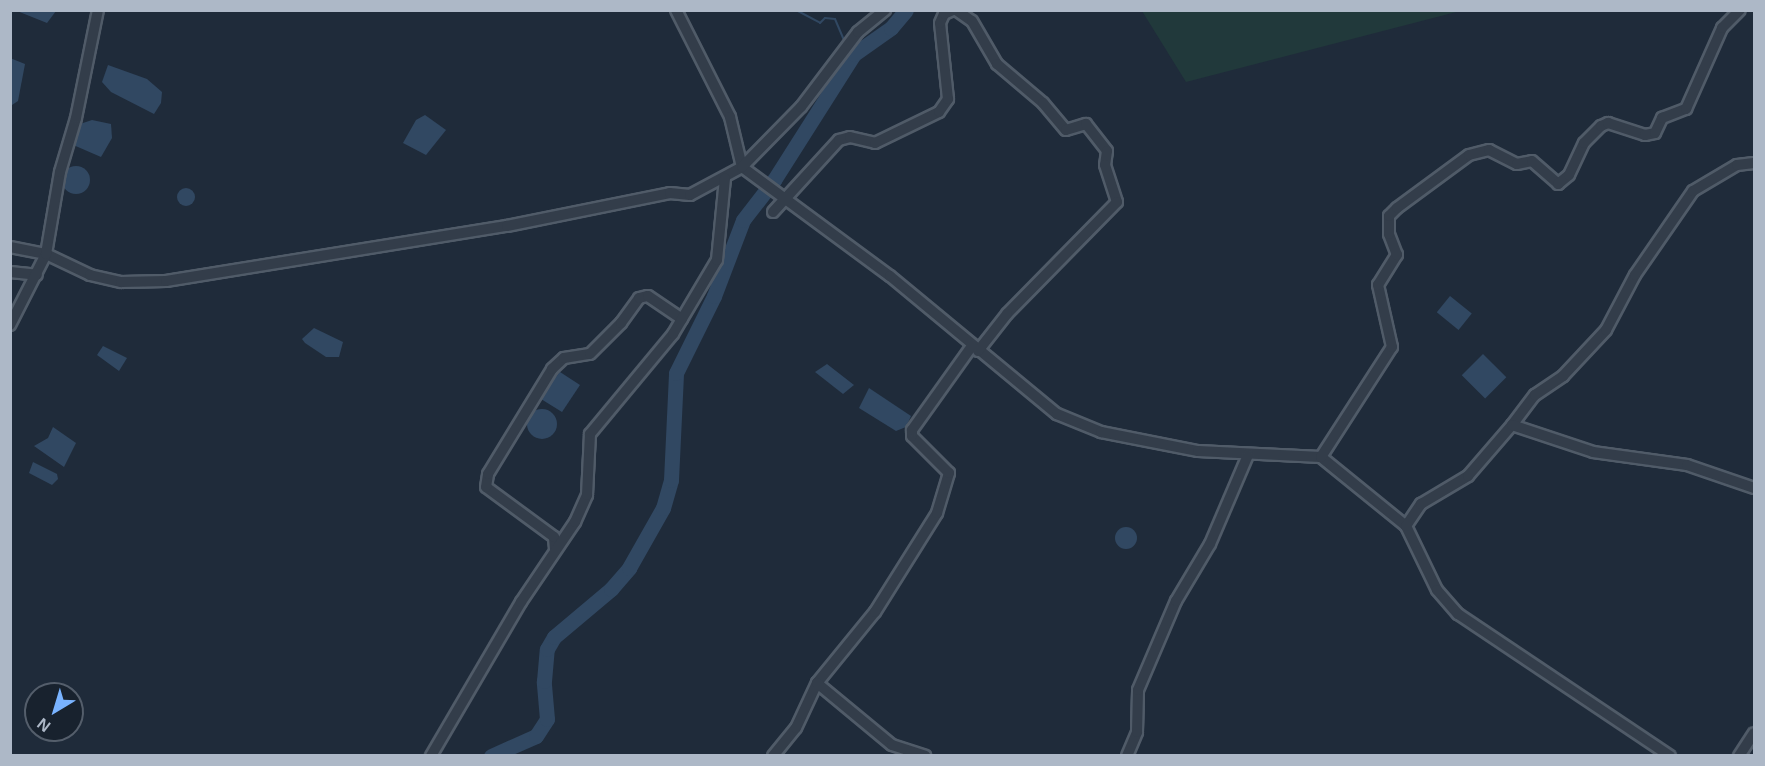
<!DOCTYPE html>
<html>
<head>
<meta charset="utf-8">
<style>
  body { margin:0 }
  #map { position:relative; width:1765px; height:766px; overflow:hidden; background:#1f2b3a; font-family:Helvetica,sans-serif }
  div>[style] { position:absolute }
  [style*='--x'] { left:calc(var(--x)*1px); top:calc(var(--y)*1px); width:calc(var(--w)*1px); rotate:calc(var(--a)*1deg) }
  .green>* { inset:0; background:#21393b }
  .water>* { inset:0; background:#314862; transform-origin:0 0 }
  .round { border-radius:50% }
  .stream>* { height:2px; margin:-1px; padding:0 1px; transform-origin:1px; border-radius:1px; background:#314862 }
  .river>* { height:15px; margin:-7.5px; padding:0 7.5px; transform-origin:7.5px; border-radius:7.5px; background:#314862 }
  .roads { filter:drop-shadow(2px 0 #505b68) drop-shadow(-2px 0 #505b68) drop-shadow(0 2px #505b68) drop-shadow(0 -2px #505b68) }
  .minor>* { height:10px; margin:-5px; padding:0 5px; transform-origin:5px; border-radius:5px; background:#333d4a }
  span { translate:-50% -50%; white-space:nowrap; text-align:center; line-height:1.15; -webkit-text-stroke:4.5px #18222e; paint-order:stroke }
  .frame { position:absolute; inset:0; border:12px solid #adb8c7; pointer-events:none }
  .north { position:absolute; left:24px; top:682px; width:60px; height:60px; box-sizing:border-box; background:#18222e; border:2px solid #545e6b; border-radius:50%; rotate:218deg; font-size:16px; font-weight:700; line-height:24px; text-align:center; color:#adb8c7 }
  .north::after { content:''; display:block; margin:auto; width:21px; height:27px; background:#79b3ff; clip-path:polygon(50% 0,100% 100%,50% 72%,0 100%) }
</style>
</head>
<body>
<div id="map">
  <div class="green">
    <i style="clip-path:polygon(1142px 11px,1460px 11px,1186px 82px)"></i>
  </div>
  <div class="water">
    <i style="clip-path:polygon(17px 11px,55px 10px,56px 11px,47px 23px)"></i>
    <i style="clip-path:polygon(10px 58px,25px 64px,18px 101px,12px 105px)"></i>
    <i style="clip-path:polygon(108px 65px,147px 79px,162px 92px,161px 103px,154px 114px,111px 92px,102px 82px)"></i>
    <i style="clip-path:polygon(425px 115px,446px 130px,426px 155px,403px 143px,416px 120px)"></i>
    <i style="clip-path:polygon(92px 120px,111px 124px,112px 138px,101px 157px,71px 144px,77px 125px)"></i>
    <i class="round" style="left:62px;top:166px;width:28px;height:28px"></i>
    <i class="round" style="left:177px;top:188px;width:18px;height:18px"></i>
    <i style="left:1450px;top:296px;width:28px;height:21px;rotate:39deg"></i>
    <i style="clip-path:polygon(314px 328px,343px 342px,339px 357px,326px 357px,305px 343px,302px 339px)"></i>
    <i style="clip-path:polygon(103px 346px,127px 358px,119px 371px,97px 355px)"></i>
    <i style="left:1483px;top:354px;width:33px;height:30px;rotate:45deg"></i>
    <i style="clip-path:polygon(827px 364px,854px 385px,843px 394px,815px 372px)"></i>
    <i style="clip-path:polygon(560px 372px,580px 385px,562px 412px,541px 399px,543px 391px)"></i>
    <i style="clip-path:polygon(869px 388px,911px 416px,906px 427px,896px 431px,859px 408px)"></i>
    <i class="round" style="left:527px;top:409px;width:30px;height:30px"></i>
    <i style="clip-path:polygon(53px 427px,76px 443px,64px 467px,34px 446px,48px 438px)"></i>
    <i style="clip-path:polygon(33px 462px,57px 474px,58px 479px,52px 485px,29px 473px)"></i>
    <i class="round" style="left:1115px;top:527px;width:22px;height:22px"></i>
  </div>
  <div class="stream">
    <i style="--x:796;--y:10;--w:27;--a:28"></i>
    <i style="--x:820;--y:23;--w:7;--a:-45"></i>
    <i style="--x:825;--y:18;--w:10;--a:6"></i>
    <i style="--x:835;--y:19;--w:25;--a:67"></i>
  </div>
  <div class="river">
    <i style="--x:491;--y:756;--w:49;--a:-24"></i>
    <i style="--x:536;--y:736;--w:20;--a:-57"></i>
    <i style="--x:547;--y:719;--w:38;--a:-95"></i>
    <i style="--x:544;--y:681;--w:32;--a:-85"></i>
    <i style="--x:547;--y:649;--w:14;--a:-60"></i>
    <i style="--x:554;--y:637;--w:75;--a:-40.1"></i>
    <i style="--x:611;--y:589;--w:28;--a:-49"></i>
    <i style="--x:629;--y:568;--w:69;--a:-60.5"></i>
    <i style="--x:663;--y:508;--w:29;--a:-74"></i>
    <i style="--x:671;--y:480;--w:107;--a:-87.3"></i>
    <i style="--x:676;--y:373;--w:86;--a:-63.7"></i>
    <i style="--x:714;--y:296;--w:81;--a:-69.1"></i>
    <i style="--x:743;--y:220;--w:51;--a:-52.2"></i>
    <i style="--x:774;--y:180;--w:149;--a:-57.6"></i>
    <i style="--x:854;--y:54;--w:45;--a:-35.1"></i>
    <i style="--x:891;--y:28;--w:23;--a:-50"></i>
  </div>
  <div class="roads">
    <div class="minor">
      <i style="--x:676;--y:10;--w:120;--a:63.2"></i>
      <i style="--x:730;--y:117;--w:51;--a:76.5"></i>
      <i style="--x:742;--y:167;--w:184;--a:36.4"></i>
      <i style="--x:890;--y:276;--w:217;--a:39.6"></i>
      <i style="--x:1057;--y:414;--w:48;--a:22.2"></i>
      <i style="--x:1101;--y:432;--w:99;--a:11.1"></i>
      <i style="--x:1198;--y:451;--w:123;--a:2.8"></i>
      <i style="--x:1321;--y:457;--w:109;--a:39.1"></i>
      <i style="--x:1406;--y:526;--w:71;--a:64.2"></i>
      <i style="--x:1437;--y:590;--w:32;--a:49"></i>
      <i style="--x:1458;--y:614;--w:255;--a:33.8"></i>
      <i style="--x:956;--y:10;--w:19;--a:35"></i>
      <i style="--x:972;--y:21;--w:50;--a:59.8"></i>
      <i style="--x:997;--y:64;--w:60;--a:40.3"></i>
      <i style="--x:1043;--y:103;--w:35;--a:50"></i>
      <i style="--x:1066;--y:130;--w:21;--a:-17"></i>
      <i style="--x:1086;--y:124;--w:34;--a:52"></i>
      <i style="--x:1107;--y:151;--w:14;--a:98"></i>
      <i style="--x:1105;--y:165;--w:39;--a:72"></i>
      <i style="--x:1117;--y:202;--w:157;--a:134.5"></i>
      <i style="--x:1007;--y:314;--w:47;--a:128.1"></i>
      <i style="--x:773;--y:212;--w:98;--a:-47.5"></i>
      <i style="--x:839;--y:140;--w:11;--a:-15"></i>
      <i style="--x:850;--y:137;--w:26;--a:13"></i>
      <i style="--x:875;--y:143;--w:71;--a:-25.8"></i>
      <i style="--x:939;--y:112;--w:16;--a:-55"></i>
      <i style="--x:948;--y:99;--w:76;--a:-96"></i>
      <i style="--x:940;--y:23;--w:10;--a:-66"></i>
      <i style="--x:944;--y:14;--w:10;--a:-24"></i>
      <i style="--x:10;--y:247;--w:37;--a:11"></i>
      <i style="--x:46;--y:254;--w:49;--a:25.5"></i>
      <i style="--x:90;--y:275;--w:32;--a:13"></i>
      <i style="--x:121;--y:282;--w:45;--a:-1.3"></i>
      <i style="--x:166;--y:281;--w:345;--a:-9.2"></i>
      <i style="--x:507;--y:226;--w:166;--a:-11.4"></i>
      <i style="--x:670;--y:193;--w:20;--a:6"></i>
      <i style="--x:690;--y:195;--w:59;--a:-28.3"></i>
      <i style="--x:742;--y:167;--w:84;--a:-45.5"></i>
      <i style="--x:801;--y:107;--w:94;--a:-52.8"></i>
      <i style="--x:858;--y:32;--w:35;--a:-39"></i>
      <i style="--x:10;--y:272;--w:27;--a:6"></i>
      <i style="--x:10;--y:325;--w:80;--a:-63.1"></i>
      <i style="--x:46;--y:254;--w:83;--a:-80.3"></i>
      <i style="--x:60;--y:172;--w:56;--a:-73.5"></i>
      <i style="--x:76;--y:118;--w:110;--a:-78.5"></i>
      <i style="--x:1512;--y:425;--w:38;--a:-53"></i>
      <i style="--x:1535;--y:395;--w:34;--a:-34"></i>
      <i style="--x:1563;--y:376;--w:63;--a:-46.9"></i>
      <i style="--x:1606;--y:330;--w:62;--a:-62.2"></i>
      <i style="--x:1635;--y:275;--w:102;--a:-55.4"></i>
      <i style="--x:1693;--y:191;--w:51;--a:-30.6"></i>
      <i style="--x:1737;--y:165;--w:17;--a:-7"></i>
      <i style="--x:1321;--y:457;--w:131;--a:-57.2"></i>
      <i style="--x:1392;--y:347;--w:64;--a:-102.7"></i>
      <i style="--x:1378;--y:285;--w:36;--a:-58"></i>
      <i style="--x:1397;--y:255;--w:22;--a:-111"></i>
      <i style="--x:1389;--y:234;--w:18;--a:-90"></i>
      <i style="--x:1389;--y:216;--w:11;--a:-45"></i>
      <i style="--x:1397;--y:208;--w:89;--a:-36.4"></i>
      <i style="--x:1469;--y:155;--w:21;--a:-14"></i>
      <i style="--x:1489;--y:150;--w:31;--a:27"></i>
      <i style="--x:1517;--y:164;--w:15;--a:-11"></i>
      <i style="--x:1532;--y:161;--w:35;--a:41"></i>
      <i style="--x:1558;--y:184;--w:14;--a:-39"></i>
      <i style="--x:1569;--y:175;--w:35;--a:-65"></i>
      <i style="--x:1584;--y:143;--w:24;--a:-45"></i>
      <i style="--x:1601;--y:126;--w:8;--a:-23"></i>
      <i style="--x:1608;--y:123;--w:39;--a:18"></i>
      <i style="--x:1645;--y:135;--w:10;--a:-11"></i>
      <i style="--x:1655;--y:133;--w:17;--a:-65"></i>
      <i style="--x:1662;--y:118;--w:26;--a:-21"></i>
      <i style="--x:1686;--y:109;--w:89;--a:-66"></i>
      <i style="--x:1722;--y:28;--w:25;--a:-45"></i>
      <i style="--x:1406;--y:526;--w:27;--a:-56"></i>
      <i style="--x:1421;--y:504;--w:55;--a:-30.8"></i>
      <i style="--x:1468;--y:476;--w:67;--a:-49.2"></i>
      <i style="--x:1512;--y:425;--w:85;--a:18.4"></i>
      <i style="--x:1593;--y:452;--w:95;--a:7.9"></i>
      <i style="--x:1687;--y:465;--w:71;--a:18.9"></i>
      <i style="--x:555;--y:549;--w:12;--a:-95"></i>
      <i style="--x:554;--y:537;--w:84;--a:-143.7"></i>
      <i style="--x:486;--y:487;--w:13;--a:-81"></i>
      <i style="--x:488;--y:474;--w:123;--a:-58.6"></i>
      <i style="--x:552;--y:369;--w:16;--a:-43"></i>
      <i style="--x:564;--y:358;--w:26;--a:-9"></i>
      <i style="--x:590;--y:354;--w:44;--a:-45"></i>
      <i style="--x:621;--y:323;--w:31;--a:-54"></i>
      <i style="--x:639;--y:298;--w:9;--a:-13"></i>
      <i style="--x:648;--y:296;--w:41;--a:34.1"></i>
      <i style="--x:817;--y:683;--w:92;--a:-50.8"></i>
      <i style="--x:875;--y:612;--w:117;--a:-57.9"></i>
      <i style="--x:937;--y:513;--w:42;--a:-73.3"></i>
      <i style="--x:949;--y:473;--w:52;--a:-135"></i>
      <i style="--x:912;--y:436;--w:6;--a:-90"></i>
      <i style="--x:912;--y:430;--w:103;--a:-54.5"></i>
      <i style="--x:431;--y:756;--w:178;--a:-59.7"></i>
      <i style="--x:521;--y:602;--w:97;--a:-56"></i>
      <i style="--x:575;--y:522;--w:30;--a:-66"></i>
      <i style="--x:587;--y:495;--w:61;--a:-87.2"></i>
      <i style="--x:590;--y:434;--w:130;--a:-50.3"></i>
      <i style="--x:673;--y:334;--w:86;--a:-59.3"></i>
      <i style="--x:717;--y:260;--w:82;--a:-84.4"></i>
      <i style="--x:773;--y:756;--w:36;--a:-51"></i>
      <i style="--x:796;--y:728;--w:50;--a:-65"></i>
      <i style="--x:817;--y:683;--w:97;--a:39.6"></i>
      <i style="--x:892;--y:745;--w:35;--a:18"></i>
      <i style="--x:1127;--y:756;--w:26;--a:-67"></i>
      <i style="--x:1137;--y:732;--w:42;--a:-88.6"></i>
      <i style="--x:1138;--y:690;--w:97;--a:-66.9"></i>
      <i style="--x:1176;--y:601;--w:66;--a:-59.2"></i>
      <i style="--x:1210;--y:544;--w:97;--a:-66.9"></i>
      <i style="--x:1739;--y:756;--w:27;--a:-57"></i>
    </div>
  </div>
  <div class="frame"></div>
  <div class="north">N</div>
</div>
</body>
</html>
